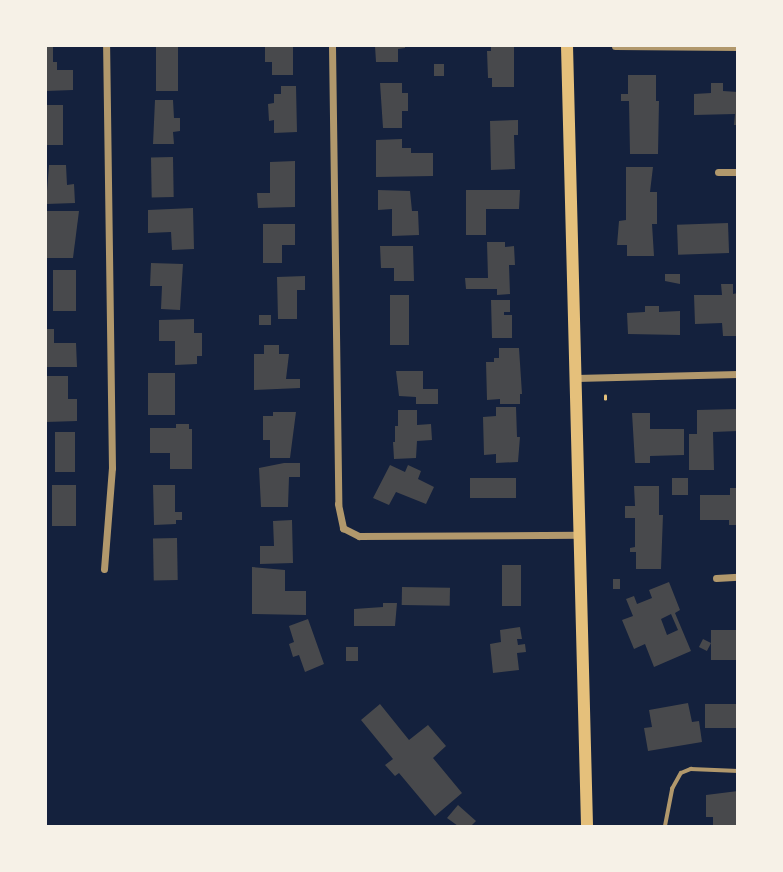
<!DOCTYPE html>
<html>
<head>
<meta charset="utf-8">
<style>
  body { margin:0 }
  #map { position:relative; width:783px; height:872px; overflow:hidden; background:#14213d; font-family:"Times New Roman",serif }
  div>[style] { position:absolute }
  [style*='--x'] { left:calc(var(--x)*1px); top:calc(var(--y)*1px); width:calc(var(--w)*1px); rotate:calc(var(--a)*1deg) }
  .building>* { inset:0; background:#48494c; transform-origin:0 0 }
  .path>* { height:2.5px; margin:-1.25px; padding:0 1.25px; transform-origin:1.25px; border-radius:1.25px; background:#e5c07b }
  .service>* { height:3.5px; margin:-1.75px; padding:0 1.75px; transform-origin:1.75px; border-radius:1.75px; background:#b1986c }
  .minor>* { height:7px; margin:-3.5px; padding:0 3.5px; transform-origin:3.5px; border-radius:3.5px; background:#b1986c }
  .primary>* { height:12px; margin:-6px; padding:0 6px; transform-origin:6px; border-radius:6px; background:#e5c07b }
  span { translate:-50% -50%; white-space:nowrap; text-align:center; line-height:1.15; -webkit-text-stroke:5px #f6f1e7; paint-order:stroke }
  .frame { position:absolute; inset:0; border:47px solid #f6f1e7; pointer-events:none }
</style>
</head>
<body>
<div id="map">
  <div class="building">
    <i style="clip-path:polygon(46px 46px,53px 46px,53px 62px,57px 62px,57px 70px,73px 70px,73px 90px,46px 91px)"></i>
    <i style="left:156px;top:46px;width:22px;height:45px"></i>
    <i style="clip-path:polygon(265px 46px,293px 46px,293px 75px,272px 75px,272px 62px,265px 62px)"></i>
    <i style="clip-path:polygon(375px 46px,405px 46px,405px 48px,398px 49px,398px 62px,376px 62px)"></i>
    <i style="clip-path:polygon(491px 46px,514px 46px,514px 87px,492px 87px,492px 78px,488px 78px,487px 51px,491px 51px)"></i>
    <i style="left:434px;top:64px;width:10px;height:12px"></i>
    <i style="clip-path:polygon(628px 75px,656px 75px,656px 101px,659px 101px,658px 154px,630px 154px,629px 101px,621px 101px,621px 94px,628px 94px)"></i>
    <i style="clip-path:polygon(380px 83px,402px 83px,402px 93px,408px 93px,408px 111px,402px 111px,402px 128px,383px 128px)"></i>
    <i style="clip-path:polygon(711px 83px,723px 83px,723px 91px,738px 92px,738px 125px,734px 125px,735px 114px,694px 115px,694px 94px,711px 93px)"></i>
    <i style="clip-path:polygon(281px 86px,296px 86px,297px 132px,274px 133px,274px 120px,269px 121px,268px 104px,274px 103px,274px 94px,281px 94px)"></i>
    <i style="clip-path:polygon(155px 100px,173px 100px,174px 118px,180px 118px,180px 131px,173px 132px,174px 144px,153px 144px)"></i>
    <i style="left:46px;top:105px;width:17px;height:40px"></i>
    <i style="clip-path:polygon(518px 120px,518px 135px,514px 135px,515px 169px,491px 170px,490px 121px)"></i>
    <i style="clip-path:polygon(402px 139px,402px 148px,411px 148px,411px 153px,433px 153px,433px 176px,376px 177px,376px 140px)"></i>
    <i style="left:173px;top:157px;width:40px;height:22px;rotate:89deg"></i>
    <i style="clip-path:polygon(295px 161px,295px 207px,258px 208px,257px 193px,270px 193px,270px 162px)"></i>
    <i style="clip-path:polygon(49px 165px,66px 165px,67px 185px,74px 184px,75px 203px,46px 204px)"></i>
    <i style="clip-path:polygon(626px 167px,653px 167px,650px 192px,657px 192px,657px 224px,652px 224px,654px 256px,627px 256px,627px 245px,617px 245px,619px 221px,626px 220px)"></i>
    <i style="clip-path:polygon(378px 190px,410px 191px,412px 211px,418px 211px,419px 235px,392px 236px,392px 209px,378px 210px)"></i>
    <i style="clip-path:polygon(466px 190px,520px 190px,519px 209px,486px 209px,486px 235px,466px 235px)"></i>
    <i style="clip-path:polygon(193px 208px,194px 249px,172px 250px,171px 232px,148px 233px,148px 210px)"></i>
    <i style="clip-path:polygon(47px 211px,79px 211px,73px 258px,46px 258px)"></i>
    <i style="left:728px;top:223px;width:30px;height:51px;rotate:88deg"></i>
    <i style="clip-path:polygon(263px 224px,295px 224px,295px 245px,282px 245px,282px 263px,263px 263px)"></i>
    <i style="clip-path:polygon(487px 242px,505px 242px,505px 247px,514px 246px,515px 265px,509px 265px,510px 294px,497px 295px,497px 289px,466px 289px,465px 278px,488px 278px)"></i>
    <i style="clip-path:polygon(380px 246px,413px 246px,414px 281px,394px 281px,394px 268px,381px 268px)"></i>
    <i style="clip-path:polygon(151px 263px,183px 264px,180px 310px,161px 309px,162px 286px,150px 286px)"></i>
    <i style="left:53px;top:270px;width:23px;height:41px"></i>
    <i style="clip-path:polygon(665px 274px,680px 274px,680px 284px,665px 281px)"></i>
    <i style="clip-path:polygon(305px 276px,305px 290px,297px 290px,297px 319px,278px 319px,277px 277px)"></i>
    <i style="clip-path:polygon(721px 284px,733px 284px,733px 294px,738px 293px,738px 336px,723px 336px,722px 323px,695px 324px,694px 295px,722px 295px)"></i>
    <i style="left:390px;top:295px;width:19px;height:50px"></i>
    <i style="clip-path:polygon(491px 300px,510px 300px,510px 312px,504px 312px,504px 315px,512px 315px,512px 338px,492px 338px)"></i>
    <i style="clip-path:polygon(645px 306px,659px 306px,659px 312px,680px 311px,680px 335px,628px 334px,627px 313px,645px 312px)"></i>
    <i style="left:259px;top:315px;width:12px;height:10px"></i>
    <i style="clip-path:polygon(194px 319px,194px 333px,202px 333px,202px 356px,197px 356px,197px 364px,175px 365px,175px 341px,159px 341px,159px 320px)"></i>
    <i style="clip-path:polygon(46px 329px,54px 329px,54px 343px,76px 343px,77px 367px,46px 367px)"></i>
    <i style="clip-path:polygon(264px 345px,279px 345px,279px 354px,289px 354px,286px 379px,300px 379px,300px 388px,254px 390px,254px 354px,264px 354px)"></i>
    <i style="clip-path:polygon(499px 348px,519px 348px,522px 394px,520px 394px,520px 404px,500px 404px,500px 399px,487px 400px,486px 362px,494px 362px,494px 358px,499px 358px)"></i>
    <i style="clip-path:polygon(396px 371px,423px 371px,423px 389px,438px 389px,438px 404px,416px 404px,416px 397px,399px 396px)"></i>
    <i style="left:148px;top:373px;width:27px;height:42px"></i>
    <i style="clip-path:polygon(47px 376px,68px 376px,68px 399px,77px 399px,77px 421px,46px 422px)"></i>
    <i style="clip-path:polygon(496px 407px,516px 407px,517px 437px,520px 437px,518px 462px,496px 463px,496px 454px,484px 455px,483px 417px,496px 416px)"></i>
    <i style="clip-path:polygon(738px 409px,738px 431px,713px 432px,714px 470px,689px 470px,689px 434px,697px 434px,697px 410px)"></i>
    <i style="clip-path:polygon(398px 410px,417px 410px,417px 425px,431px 424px,432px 440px,417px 441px,416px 458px,394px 459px,393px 442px,395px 442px,395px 426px,398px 426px)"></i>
    <i style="clip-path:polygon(273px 412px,296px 412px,290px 458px,270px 458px,270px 440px,263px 440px,263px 416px,273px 416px)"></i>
    <i style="clip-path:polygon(632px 413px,650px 413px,650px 429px,684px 429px,684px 455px,650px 456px,650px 463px,635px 463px)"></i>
    <i style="clip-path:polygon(176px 424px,189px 424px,189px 429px,192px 429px,192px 469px,170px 469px,170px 453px,150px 453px,150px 428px,176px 428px)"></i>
    <i style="left:55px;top:432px;width:20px;height:40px"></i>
    <i style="clip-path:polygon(284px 463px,300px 463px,300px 477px,289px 477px,288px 507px,261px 507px,259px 468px)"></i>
    <i style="clip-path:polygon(390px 465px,405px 472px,408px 465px,421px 471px,418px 479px,434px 487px,426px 504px,396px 492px,389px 505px,373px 498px)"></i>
    <i style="left:516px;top:478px;width:20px;height:46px;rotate:90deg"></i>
    <i style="left:672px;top:478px;width:16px;height:17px"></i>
    <i style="left:76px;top:485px;width:41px;height:24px;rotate:90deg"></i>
    <i style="clip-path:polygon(153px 485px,175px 485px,175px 512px,182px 512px,182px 520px,176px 520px,176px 524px,154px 525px)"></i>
    <i style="clip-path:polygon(634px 486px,659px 486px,659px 515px,663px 515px,661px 569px,636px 569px,636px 552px,630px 552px,630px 548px,635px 547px,635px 518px,625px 518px,625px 506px,635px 506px)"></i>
    <i style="clip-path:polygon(730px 488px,738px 488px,738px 525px,729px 525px,729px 520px,700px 520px,700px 495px,730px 495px)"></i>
    <i style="clip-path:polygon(292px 520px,293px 563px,260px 564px,260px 546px,274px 546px,273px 521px)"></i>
    <i style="left:177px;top:538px;width:42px;height:24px;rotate:89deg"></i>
    <i style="left:521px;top:565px;width:41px;height:19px;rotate:90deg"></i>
    <i style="clip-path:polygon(252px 567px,285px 570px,285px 591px,306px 591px,306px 615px,252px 614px)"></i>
    <i style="left:613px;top:579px;width:7px;height:10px"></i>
    <i style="clip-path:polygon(evenodd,669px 582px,680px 610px,675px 613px,691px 651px,654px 667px,645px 644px,634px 649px,622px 620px,633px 616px,626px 599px,634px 596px,637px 604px,652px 598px,649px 590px,669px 582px,671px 614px,678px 630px,667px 635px,661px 619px,671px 614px)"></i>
    <i style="left:402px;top:587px;width:48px;height:18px;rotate:1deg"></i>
    <i style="clip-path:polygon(383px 603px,397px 603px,395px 626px,354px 626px,354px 609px,383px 607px)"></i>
    <i style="clip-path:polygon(308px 619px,324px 664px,305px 672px,299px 655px,293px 657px,289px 644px,294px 642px,289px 626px)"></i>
    <i style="clip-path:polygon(520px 627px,522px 639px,517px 639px,518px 645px,525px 644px,526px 652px,517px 653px,519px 670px,493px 673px,490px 644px,501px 642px,500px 630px)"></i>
    <i style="left:711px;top:630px;width:27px;height:30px"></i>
    <i style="left:703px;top:639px;width:9px;height:9px;rotate:27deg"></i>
    <i style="left:346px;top:647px;width:12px;height:14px"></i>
    <i style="clip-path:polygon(688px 703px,692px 722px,699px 721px,702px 742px,648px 751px,644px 728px,652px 727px,649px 710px)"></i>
    <i style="clip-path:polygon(380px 704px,409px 740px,428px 725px,446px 746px,433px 758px,462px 793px,435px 816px,399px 773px,395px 776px,385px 765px,393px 759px,361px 720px)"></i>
    <i style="left:738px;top:704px;width:24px;height:33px;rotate:90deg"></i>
    <i style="clip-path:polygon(738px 791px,738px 826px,713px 826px,713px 817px,706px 817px,706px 795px)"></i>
    <i style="clip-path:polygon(458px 805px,476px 821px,471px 826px,458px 826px,447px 818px)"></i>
  </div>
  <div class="path">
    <i style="--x:605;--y:399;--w:3;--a:-90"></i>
  </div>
  <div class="service">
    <i style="--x:665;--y:826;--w:38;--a:-79"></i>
    <i style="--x:672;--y:789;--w:18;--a:-61"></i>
    <i style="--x:681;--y:773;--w:11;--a:-22"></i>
    <i style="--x:691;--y:769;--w:47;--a:2.4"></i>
  </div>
  <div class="minor">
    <i style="--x:332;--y:46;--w:458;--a:89.2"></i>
    <i style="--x:338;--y:504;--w:25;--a:78"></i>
    <i style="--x:343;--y:528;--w:18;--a:27"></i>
    <i style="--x:359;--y:536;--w:220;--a:-0.3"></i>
    <i style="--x:615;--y:46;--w:123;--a:0.5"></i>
    <i style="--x:718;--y:172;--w:20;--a:0"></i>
    <i style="--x:576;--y:378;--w:162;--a:-1.4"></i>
    <i style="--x:104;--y:569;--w:101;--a:-85.5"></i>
    <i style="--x:112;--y:468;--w:422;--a:-90.8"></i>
    <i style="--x:716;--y:578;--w:22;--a:-3"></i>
  </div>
  <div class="primary">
    <i style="--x:567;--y:46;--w:780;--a:88.53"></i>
  </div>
  <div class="frame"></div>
</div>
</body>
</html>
